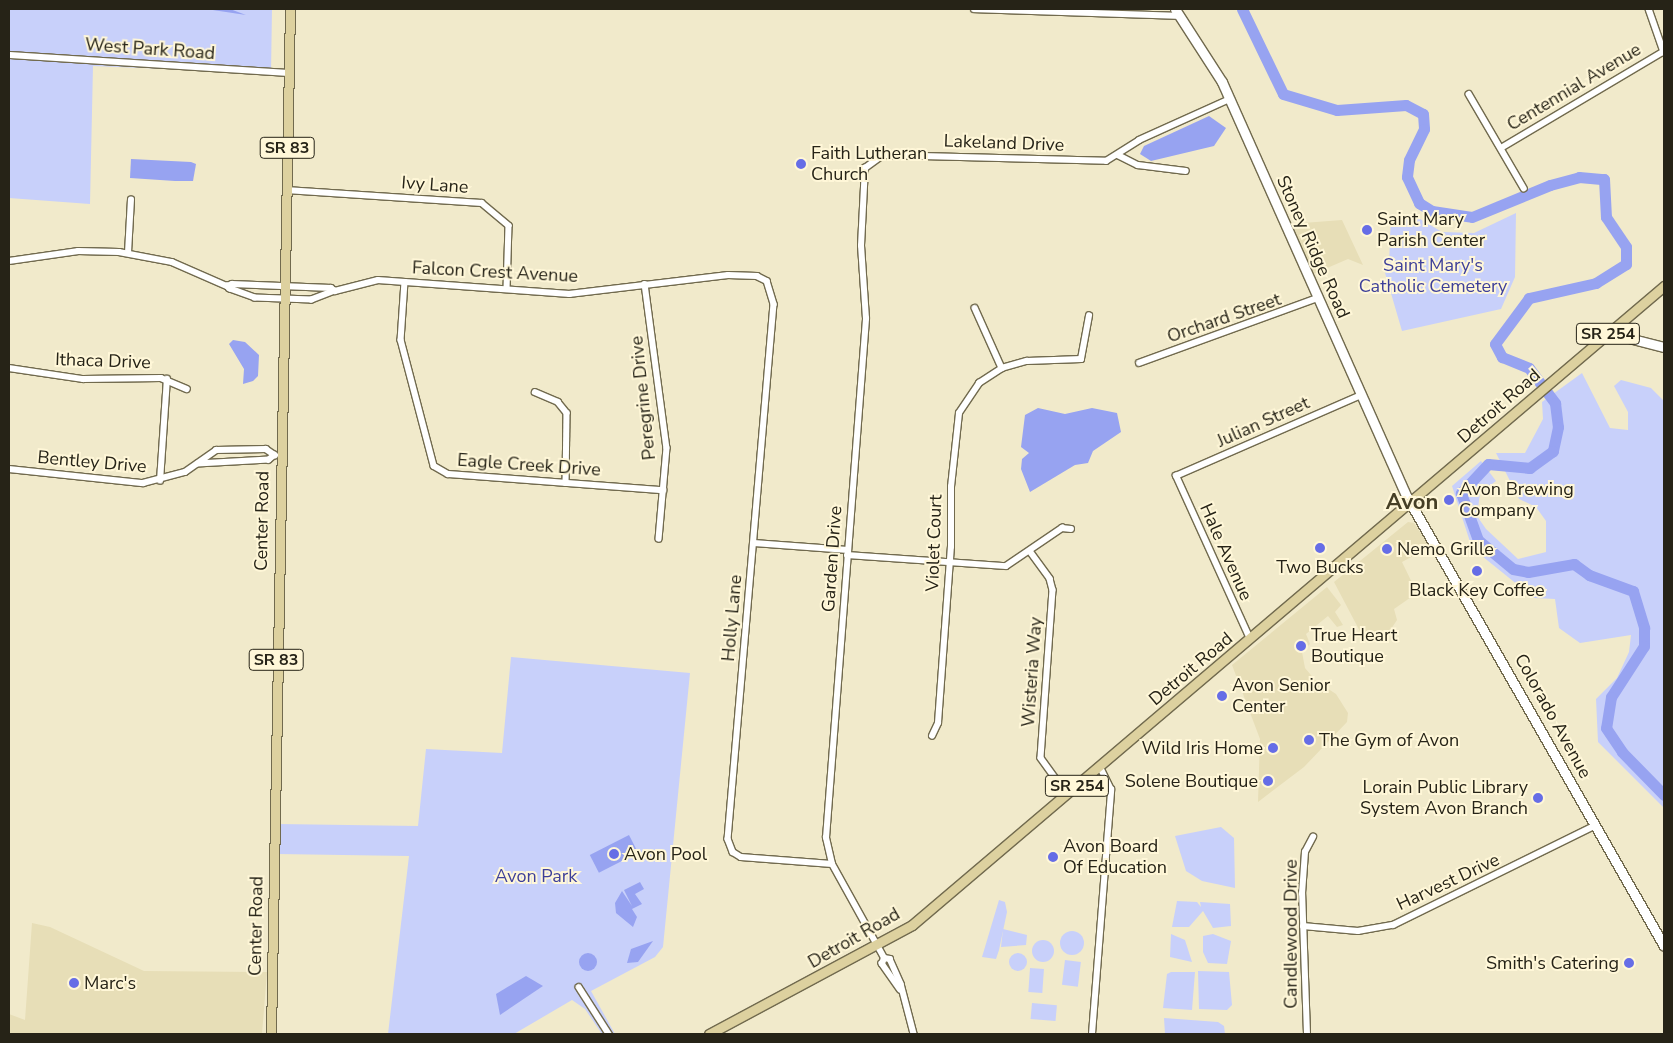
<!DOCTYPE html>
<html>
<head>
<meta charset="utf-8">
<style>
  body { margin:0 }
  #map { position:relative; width:1673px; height:1043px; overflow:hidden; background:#f1eacb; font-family:"Nunito Sans",sans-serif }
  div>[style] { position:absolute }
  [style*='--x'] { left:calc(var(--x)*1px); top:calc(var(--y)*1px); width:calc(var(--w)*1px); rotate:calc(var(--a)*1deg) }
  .built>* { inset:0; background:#e7deb7 }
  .green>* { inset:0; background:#c8d0fa; transform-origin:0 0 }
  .round { border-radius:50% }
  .water>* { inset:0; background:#97a3f1; transform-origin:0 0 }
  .river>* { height:11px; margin:-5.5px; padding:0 5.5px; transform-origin:5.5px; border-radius:5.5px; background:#97a3f1 }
  .roads { filter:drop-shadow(1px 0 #716a4e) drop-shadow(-1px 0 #716a4e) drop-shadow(0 1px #716a4e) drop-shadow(0 -1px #716a4e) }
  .street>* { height:5.5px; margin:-2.75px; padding:0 2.75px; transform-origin:2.75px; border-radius:2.75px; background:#fff }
  .secondary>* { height:9px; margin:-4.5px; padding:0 4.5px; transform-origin:4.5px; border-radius:4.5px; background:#fff }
  .primary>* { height:9px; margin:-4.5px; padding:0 4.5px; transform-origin:4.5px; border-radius:4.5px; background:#ddd19f }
  .dots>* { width:14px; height:14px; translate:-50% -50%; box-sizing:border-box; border:2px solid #fff7d8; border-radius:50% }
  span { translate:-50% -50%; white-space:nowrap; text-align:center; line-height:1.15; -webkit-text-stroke:4px #fff7d8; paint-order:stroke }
  .shield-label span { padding:1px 4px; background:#fff7d8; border:1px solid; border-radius:4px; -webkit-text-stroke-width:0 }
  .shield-label { font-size:16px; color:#262317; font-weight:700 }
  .street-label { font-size:18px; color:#262317 }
  .poi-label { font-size:18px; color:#262317 }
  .left { translate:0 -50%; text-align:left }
  .right { translate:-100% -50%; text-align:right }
  .park-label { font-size:18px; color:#3d3f99 }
  .district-label { font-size:22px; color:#463f25; font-weight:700 }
  .frame { position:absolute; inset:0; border:10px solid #262317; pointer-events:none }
</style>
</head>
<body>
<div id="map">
  <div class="built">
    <i style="clip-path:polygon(1342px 220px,1363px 265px,1348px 259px,1311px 275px,1290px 224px)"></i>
    <i style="clip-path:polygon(1408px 522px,1414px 523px,1430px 547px,1402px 562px,1417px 593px,1394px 609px,1397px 620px,1391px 629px,1382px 636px,1364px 639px,1334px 582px)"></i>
    <i style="clip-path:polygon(1327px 587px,1341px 605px,1335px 612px,1343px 625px,1337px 627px,1328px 616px,1306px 634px,1310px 644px,1302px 652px,1305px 668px,1316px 681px,1336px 694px,1348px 713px,1347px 722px,1304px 767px,1258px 802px,1260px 739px,1232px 665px)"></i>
    <i style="clip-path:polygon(32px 923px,50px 927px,144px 971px,267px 972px,262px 1034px,9px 1034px,9px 1014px,25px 1020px)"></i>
  </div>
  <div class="green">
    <i style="clip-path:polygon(9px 9px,272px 9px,271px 73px,93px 66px,90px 204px,9px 198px)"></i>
    <i style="clip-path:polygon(1516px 213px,1515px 277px,1501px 309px,1402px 331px,1383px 266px,1389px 265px,1391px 215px,1415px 216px,1442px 232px,1474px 233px)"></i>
    <i style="clip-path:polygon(1582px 373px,1610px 428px,1628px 430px,1628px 412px,1614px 386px,1621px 380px,1651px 388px,1664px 401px,1664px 808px,1598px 742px,1596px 699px,1617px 678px,1629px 652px,1631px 635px,1580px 643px,1559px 628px,1555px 599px,1534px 598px,1472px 548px,1452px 486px,1481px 461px,1496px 481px,1480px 493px,1477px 516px,1486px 529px,1518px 559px,1546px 552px,1546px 521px,1536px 507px,1519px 499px,1496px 453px,1525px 453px,1543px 419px,1542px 402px)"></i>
    <i style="clip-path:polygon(511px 657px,690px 673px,663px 947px,655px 957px,591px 991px,615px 1034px,602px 1034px,585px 1009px,572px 1000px,514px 1034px,388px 1034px,409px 856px,277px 854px,278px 824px,418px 826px,426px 749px,502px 753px)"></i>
    <i style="clip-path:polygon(1221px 827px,1234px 838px,1235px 888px,1202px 881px,1186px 871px,1175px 836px)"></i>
    <i style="clip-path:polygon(999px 900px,1005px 902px,1007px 912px,999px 950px,996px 959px,982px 957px)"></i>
    <i style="clip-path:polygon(1177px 901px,1197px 902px,1201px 907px,1200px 902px,1230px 904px,1231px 926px,1213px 928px,1203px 911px,1189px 927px,1172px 927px)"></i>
    <i style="clip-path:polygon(1003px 929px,1027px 935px,1026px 945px,1001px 947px)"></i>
    <i class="round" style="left:1060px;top:931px;width:24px;height:24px"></i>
    <i style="clip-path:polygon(1171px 934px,1185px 940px,1192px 962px,1170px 957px)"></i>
    <i style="clip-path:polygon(1213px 934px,1231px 941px,1227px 964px,1208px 963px,1203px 952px,1203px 936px)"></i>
    <i class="round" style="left:1032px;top:940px;width:22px;height:22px"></i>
    <i class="round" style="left:1009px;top:953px;width:18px;height:18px"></i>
    <i style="left:1065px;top:960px;width:16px;height:25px;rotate:7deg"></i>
    <i style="left:1030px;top:968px;width:14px;height:24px;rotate:4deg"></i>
    <i style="clip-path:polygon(1198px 971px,1229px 972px,1232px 1005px,1227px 1010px,1199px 1009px)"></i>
    <i style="clip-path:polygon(1171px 972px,1195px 972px,1192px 1010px,1163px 1008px,1167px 974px)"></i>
    <i style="left:1032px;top:1003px;width:25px;height:16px;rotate:5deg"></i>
    <i style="clip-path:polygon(1164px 1018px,1218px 1022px,1224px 1026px,1225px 1034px,1165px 1034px)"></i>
  </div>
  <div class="water">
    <i style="clip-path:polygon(230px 9px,246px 15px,206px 9px)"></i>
    <i style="clip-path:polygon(1209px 116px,1226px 128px,1214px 146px,1151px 161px,1140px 154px,1144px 146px)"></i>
    <i style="clip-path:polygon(131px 159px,191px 162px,196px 164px,193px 181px,175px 181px,130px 178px)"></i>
    <i style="clip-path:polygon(233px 340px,245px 342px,259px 355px,258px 376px,253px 381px,243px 384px,244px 369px,229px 344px)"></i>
    <i style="clip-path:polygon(1092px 408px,1117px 413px,1121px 432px,1093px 451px,1088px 463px,1075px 465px,1030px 492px,1021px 469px,1022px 459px,1029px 453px,1021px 447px,1025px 415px,1038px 408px,1065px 414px)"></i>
    <i style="left:629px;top:835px;width:20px;height:44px;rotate:63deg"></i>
    <i style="clip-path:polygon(640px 882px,644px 889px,635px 894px,642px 904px,632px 909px,637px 917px,633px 927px,616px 913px,615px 903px,622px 891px,632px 906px,624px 890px)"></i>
    <i style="clip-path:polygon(653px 941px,638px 962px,627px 963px,631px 949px)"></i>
    <i class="round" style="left:579px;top:953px;width:18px;height:18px"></i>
    <i style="clip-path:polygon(526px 976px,543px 986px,500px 1015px,496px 994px)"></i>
  </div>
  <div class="river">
    <i style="--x:1242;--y:9;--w:94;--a:64.2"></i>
    <i style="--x:1283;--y:94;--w:56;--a:16.5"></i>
    <i style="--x:1337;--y:110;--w:69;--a:-4.1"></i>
    <i style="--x:1406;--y:105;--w:19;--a:28"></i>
    <i style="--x:1423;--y:114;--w:15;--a:86"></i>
    <i style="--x:1424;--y:129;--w:34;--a:116"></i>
    <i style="--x:1409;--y:160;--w:17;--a:97"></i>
    <i style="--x:1407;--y:177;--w:29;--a:65"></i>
    <i style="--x:1419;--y:203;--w:15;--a:32"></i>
    <i style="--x:1432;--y:211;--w:40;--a:8.5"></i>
    <i style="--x:1472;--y:217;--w:84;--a:-22.3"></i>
    <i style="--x:1550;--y:185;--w:30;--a:-15"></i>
    <i style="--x:1579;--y:177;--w:25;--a:5"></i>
    <i style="--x:1604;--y:179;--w:38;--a:87"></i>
    <i style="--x:1606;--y:217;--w:36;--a:56"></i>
    <i style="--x:1626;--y:247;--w:17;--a:90"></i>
    <i style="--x:1626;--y:264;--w:36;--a:148"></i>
    <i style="--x:1596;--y:283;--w:69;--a:167.4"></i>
    <i style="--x:1529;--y:298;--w:57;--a:126.5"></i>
    <i style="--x:1495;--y:344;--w:15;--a:62"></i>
    <i style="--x:1502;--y:357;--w:29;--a:22"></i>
    <i style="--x:1529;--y:368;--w:44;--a:53.4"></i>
    <i style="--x:1555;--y:403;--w:24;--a:83"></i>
    <i style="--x:1558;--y:427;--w:25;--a:102"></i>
    <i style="--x:1553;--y:451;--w:29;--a:144"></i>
    <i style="--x:1530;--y:468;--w:42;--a:-174.6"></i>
    <i style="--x:1488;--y:464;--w:40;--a:133"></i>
    <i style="--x:1461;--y:493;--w:50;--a:70.1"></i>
    <i style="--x:1478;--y:540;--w:45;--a:39.6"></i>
    <i style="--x:1513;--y:569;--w:15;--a:11"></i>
    <i style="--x:1528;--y:572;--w:47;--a:-9.9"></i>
    <i style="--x:1574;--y:564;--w:19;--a:36"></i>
    <i style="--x:1589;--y:575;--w:47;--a:20"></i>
    <i style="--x:1633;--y:591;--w:39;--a:73"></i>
    <i style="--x:1644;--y:628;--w:18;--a:90"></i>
    <i style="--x:1644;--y:646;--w:61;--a:122.9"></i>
    <i style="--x:1611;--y:697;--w:31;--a:99"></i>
    <i style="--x:1606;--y:728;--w:29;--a:56"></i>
    <i style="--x:1622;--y:752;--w:60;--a:45.7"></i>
  </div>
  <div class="roads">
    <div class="street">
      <i style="--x:974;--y:9;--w:206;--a:1.9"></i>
      <i style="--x:1649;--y:9;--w:46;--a:70.8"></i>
      <i style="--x:9;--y:55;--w:281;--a:3.7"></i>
      <i style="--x:1469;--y:94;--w:109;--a:59.7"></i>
      <i style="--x:1501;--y:148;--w:188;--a:-30.7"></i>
      <i style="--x:1118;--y:155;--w:22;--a:27"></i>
      <i style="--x:1138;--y:165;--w:48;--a:7.1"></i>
      <i style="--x:286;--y:190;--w:196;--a:3.8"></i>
      <i style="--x:482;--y:203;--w:35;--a:40"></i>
      <i style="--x:509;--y:226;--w:63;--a:91.8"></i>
      <i style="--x:128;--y:253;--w:53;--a:-86.8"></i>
      <i style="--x:9;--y:261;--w:70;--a:-8.2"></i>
      <i style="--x:78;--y:251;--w:41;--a:1.4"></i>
      <i style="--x:119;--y:252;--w:54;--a:10.7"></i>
      <i style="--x:172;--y:262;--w:60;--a:23.6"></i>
      <i style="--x:405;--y:282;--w:58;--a:93.9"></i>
      <i style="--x:401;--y:340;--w:130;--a:75.3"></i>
      <i style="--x:434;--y:466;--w:16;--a:30"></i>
      <i style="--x:448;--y:474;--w:216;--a:4.3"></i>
      <i style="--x:232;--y:284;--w:99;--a:2.3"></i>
      <i style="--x:331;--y:288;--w:5;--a:37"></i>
      <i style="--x:335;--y:291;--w:25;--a:159"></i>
      <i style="--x:312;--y:300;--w:57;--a:-178"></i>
      <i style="--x:255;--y:298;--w:27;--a:-160"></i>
      <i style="--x:230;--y:289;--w:4;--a:-135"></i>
      <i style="--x:227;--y:286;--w:5;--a:-22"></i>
      <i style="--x:645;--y:284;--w:165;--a:82.4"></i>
      <i style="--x:667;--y:448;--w:91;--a:95"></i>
      <i style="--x:335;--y:291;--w:44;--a:-14.3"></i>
      <i style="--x:378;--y:280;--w:192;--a:4.2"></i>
      <i style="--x:569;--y:294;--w:160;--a:-6.8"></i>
      <i style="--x:728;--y:275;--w:29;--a:2"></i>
      <i style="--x:757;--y:276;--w:11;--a:27"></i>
      <i style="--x:767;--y:281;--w:24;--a:73"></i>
      <i style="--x:774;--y:304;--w:537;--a:94.91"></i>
      <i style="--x:728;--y:839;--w:14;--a:69"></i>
      <i style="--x:733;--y:852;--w:9;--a:32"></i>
      <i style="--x:741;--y:857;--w:91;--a:4.4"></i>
      <i style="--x:975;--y:308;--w:66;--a:65.8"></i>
      <i style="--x:1139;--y:363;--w:190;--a:-20"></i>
      <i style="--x:9;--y:368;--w:75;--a:8.5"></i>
      <i style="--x:83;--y:379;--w:78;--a:-0.7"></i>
      <i style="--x:161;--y:378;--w:28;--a:23"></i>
      <i style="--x:535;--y:392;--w:25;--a:23"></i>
      <i style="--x:558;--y:402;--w:14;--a:51"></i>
      <i style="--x:567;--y:413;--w:70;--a:90.8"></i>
      <i style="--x:9;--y:469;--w:135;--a:6"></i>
      <i style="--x:143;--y:483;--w:43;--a:-14.7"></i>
      <i style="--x:185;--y:472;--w:38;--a:-35"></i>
      <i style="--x:216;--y:450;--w:50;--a:-1.1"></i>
      <i style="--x:266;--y:449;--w:11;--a:34"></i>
      <i style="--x:275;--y:455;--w:8;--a:140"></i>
      <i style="--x:269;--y:460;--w:71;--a:176.8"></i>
      <i style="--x:160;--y:481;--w:102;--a:-86.1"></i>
      <i style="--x:754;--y:543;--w:94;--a:4.3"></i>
      <i style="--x:1030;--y:551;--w:34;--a:54"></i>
      <i style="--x:1050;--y:579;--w:11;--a:75"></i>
      <i style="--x:1053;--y:590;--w:168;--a:94.1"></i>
      <i style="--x:1041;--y:758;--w:44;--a:54.2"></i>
      <i style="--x:847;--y:555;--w:159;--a:4"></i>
      <i style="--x:1006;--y:566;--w:68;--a:-34.2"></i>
      <i style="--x:1062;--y:528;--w:9;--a:6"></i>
      <i style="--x:1250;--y:639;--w:179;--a:-114.4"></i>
      <i style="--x:1176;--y:476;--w:202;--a:-23.6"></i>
      <i style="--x:932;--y:736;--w:14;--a:-65"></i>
      <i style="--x:938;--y:723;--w:176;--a:-85.8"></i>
      <i style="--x:951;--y:547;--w:60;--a:-90"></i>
      <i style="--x:951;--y:487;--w:74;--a:-83.8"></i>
      <i style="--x:959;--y:413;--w:36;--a:-56"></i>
      <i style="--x:979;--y:383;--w:27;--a:-33"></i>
      <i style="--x:1002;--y:368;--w:26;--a:-16"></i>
      <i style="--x:1027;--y:361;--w:54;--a:-2.1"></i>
      <i style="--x:1081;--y:359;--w:44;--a:-79.5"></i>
      <i style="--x:1303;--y:926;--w:55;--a:5.2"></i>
      <i style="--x:1358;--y:931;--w:36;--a:-10"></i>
      <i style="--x:1393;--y:925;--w:226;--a:-26.2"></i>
      <i style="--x:884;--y:958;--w:107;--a:-119"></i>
      <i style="--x:832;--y:864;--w:27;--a:-103"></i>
      <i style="--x:826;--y:838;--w:521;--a:-85.59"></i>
      <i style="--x:866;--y:319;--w:73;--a:-93.9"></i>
      <i style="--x:861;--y:246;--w:78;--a:-87.1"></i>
      <i style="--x:865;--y:168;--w:22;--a:-36"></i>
      <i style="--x:883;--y:155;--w:223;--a:1.5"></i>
      <i style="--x:1106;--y:161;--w:39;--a:-32"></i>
      <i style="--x:1139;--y:140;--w:100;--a:-24.3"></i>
      <i style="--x:579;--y:987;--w:56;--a:57.4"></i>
      <i style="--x:900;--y:990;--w:32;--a:-125"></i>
      <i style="--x:882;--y:964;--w:6;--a:-72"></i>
      <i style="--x:884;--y:958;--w:6;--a:9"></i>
      <i style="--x:890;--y:959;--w:27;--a:66"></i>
      <i style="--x:901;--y:984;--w:52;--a:75.4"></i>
      <i style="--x:1092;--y:1034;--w:245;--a:-85.5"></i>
      <i style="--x:1111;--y:790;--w:25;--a:-116"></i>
      <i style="--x:1307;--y:1034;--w:140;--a:-92"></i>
      <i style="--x:1302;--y:894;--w:42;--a:-85.9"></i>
      <i style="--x:1305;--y:852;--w:17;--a:-62"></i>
    </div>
    <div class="secondary">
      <i style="--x:1175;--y:9;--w:87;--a:57.2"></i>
      <i style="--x:1222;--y:82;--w:454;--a:66"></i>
      <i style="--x:1407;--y:497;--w:517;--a:60.21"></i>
      <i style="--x:1609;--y:333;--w:57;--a:14.3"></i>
    </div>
    <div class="primary">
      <i style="--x:271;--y:1034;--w:1025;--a:-88.94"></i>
      <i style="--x:709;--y:1034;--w:230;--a:-28.2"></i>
      <i style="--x:912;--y:925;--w:987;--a:-40.36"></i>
    </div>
  </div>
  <div class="dots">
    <i style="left:801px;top:164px;background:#666de6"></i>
    <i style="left:1367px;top:230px;background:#666de6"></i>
    <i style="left:1449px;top:500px;background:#666de6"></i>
    <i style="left:1320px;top:548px;background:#666de6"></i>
    <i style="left:1387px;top:549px;background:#666de6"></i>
    <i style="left:1477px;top:571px;background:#666de6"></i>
    <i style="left:1301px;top:646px;background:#666de6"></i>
    <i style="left:1222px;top:696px;background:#666de6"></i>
    <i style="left:1309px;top:740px;background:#666de6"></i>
    <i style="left:1273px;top:748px;background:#666de6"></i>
    <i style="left:1268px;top:781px;background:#666de6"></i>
    <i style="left:1538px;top:798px;background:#666de6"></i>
    <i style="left:614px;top:854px;background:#666de6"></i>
    <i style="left:1053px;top:857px;background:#666de6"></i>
    <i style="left:1629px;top:963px;background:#666de6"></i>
    <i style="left:74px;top:983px;background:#666de6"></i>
  </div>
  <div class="shield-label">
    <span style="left:287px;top:148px">SR 83</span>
    <span style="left:1608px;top:334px">SR 254</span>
    <span style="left:276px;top:660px">SR 83</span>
    <span style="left:1077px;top:786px">SR 254</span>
  </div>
  <div class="street-label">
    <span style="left:150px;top:49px;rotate:4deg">West Park Road</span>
    <span style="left:1574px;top:87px;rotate:-31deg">Centennial Avenue</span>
    <span style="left:1004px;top:143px;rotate:2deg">Lakeland Drive</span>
    <span style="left:435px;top:185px;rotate:4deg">Ivy Lane</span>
    <span style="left:1313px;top:247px;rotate:66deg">Stoney Ridge Road</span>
    <span style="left:495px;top:272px;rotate:3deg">Falcon Crest Avenue</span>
    <span style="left:1224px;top:318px;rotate:-19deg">Orchard Street</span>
    <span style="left:103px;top:361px;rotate:2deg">Ithaca Drive</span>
    <span style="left:643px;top:398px;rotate:-96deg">Peregrine Drive</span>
    <span style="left:1499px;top:406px;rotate:-41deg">Detroit Road</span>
    <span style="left:1263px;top:422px;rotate:-24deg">Julian Street</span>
    <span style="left:92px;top:462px;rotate:5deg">Bentley Drive</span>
    <span style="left:529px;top:465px;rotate:4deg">Eagle Creek Drive</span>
    <span style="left:262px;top:521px;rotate:-89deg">Center Road</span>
    <span style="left:934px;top:543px;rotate:-88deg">Violet Court</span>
    <span style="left:1226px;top:552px;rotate:66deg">Hale Avenue</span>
    <span style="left:832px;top:559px;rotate:-86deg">Garden Drive</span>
    <span style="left:732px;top:618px;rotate:-85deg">Holly Lane</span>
    <span style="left:1191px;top:669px;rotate:-40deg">Detroit Road</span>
    <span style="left:1032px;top:672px;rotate:-86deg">Wisteria Way</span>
    <span style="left:1553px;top:716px;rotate:61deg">Colorado Avenue</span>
    <span style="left:1448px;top:882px;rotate:-25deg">Harvest Drive</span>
    <span style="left:256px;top:926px;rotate:-89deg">Center Road</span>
    <span style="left:1291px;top:934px;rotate:-90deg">Candlewood Drive</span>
    <span style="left:854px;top:938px;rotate:-30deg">Detroit Road</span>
  </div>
  <div class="poi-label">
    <span class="left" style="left:811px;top:164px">Faith Lutheran<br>Church</span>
    <span class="left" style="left:1377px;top:230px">Saint Mary<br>Parish Center</span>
    <span class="left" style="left:1459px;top:500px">Avon Brewing<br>Company</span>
    <span class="left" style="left:1397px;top:549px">Nemo Grille</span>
    <span style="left:1320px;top:567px">Two Bucks</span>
    <span style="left:1477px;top:590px">Black Key Coffee</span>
    <span class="left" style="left:1311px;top:646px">True Heart<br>Boutique</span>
    <span class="left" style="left:1232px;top:696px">Avon Senior<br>Center</span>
    <span class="left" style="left:1319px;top:740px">The Gym of Avon</span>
    <span class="right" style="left:1263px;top:748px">Wild Iris Home</span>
    <span class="right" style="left:1258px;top:781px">Solene Boutique</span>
    <span class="right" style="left:1528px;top:798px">Lorain Public Library<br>System Avon Branch</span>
    <span class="left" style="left:1063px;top:857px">Avon Board<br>Of Education</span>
    <span class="left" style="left:624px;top:854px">Avon Pool</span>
    <span class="right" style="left:1619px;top:963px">Smith's Catering</span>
    <span class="left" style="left:84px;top:983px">Marc's</span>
  </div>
  <div class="park-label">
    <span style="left:1433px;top:276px">Saint Mary's<br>Catholic Cemetery</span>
    <span style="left:536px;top:876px">Avon Park</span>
  </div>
  <div class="district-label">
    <span style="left:1412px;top:503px">Avon</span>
  </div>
  <div class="frame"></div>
</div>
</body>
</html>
